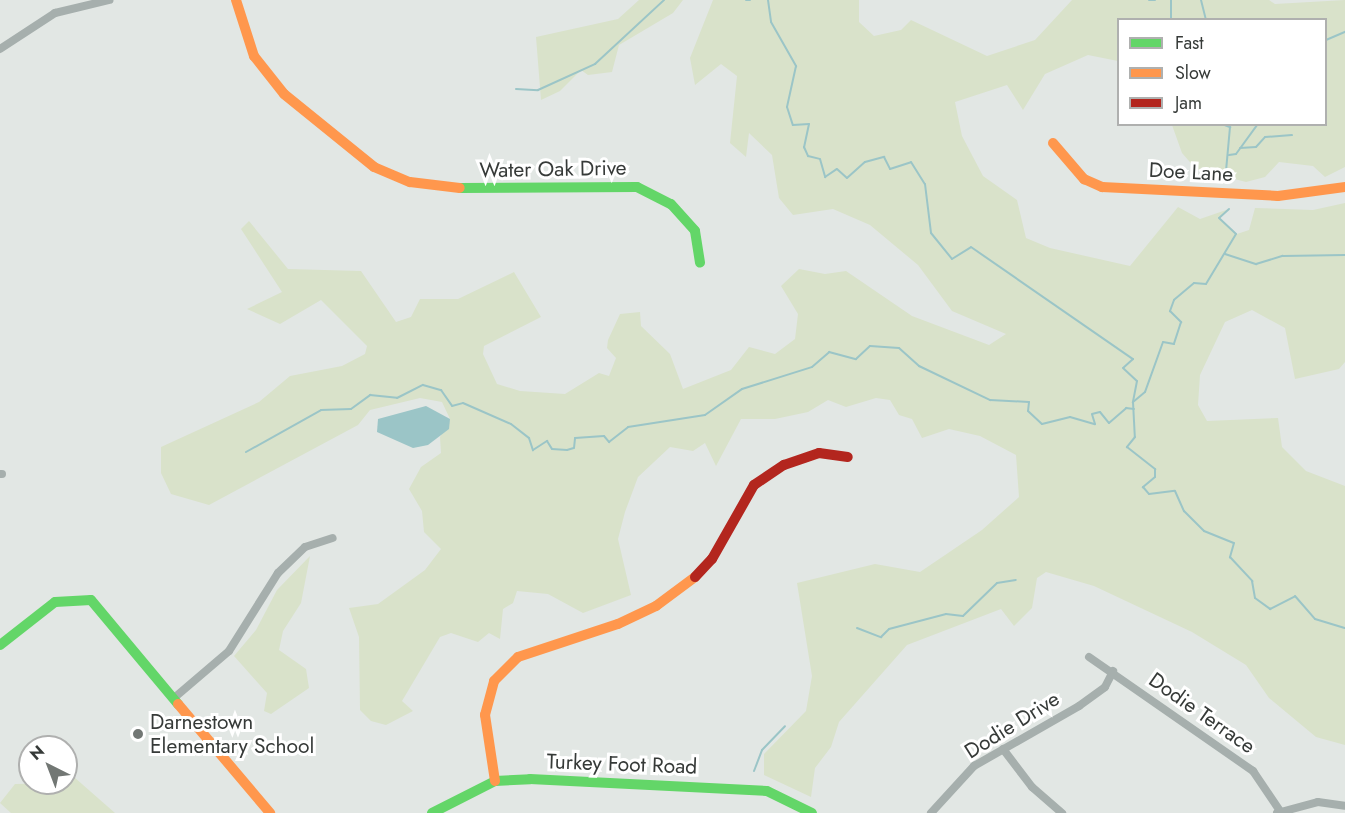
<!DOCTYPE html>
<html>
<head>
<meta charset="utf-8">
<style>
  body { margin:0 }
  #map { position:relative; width:1345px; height:813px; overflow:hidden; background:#e2e7e4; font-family:Jost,sans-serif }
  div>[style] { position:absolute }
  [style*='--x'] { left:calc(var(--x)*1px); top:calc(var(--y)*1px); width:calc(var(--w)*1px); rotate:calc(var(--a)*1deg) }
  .green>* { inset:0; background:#d9e2ca }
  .water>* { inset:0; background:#9bc5c7 }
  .stream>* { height:2px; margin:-1px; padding:0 1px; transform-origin:1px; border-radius:1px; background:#9bc5c7 }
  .street>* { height:8px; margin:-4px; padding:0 4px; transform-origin:4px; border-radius:4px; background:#a6afad }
  .fast>* { height:10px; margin:-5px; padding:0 5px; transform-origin:5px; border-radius:5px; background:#63d668 }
  .slow>* { height:10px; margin:-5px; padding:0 5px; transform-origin:5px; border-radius:5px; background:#ff974d }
  .jam>* { height:10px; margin:-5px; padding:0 5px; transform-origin:5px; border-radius:5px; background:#b3261e }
  .dots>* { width:16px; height:16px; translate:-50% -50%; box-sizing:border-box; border:3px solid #fff; border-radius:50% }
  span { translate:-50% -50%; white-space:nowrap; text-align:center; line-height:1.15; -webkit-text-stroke:6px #fff; paint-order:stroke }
  .street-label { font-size:21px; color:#363a38 }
  .poi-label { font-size:21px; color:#363a38 }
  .left { translate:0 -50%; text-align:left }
  .legend { position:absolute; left:1117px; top:18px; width:210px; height:108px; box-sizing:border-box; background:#fff; border:2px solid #afb0af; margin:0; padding:8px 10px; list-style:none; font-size:18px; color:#363a38 }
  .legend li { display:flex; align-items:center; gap:12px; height:30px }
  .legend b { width:30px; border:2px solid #afb0af }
  .north { position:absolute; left:18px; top:735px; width:60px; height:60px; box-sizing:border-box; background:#fff; border:2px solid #afb0af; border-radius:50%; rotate:318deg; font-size:16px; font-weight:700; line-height:24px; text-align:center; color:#363a38 }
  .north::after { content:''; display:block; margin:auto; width:21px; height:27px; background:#727774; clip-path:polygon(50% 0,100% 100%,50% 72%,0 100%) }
</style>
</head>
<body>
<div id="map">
  <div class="green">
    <i style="clip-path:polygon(639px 0,683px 0,673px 13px,619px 45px,612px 72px,588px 75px,581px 70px,560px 91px,541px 100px,536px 37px,618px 19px)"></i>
    <i style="clip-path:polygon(713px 0,859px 0,859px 22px,874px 36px,901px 30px,911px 20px,987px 56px,1035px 40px,1072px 0,1269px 0,1275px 4px,1345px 0,1345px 167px,1325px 177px,1313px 166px,1279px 162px,1265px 177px,1246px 182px,1196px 169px,1182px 153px,1172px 125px,1326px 124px,1326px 20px,1118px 20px,1118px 61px,1088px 55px,1045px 74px,1023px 110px,1007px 85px,955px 102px,962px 136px,983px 176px,1017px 200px,1026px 238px,1050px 248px,1130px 266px,1178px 207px,1200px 219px,1229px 209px,1220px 218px,1237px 234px,1249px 230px,1255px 208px,1313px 210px,1345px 203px,1345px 362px,1339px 369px,1295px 379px,1285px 328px,1252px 310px,1225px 322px,1200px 375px,1198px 405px,1207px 421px,1278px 418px,1282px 447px,1306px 471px,1345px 486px,1345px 745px,1316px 737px,1269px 698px,1246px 665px,1192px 632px,1094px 586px,1046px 572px,1037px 578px,1032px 608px,1014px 626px,1001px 609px,907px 645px,839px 722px,831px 747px,815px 768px,811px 797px,764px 775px,764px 754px,806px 711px,812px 676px,797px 583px,875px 564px,920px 572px,982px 530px,1019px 497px,1016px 455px,980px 436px,949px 429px,922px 438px,912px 419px,899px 415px,890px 400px,876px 398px,846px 407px,828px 400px,808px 412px,775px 419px,741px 419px,716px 466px,705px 443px,693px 451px,670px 447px,638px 477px,625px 512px,618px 539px,631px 595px,583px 613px,548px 594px,517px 591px,513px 603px,503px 609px,500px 639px,489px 633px,478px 642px,451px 633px,440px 637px,402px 701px,413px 711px,386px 725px,371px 721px,360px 710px,359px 637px,349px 608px,378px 604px,425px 570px,441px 549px,424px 532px,422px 511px,409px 489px,421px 467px,441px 453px,440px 437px,450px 419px,442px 402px,420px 398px,370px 410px,358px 425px,209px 505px,171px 494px,161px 473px,161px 447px,259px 402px,290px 376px,342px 366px,365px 354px,367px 346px,321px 300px,280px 324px,247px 309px,282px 292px,241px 229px,249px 221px,288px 269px,361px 271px,396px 322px,411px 317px,420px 299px,458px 299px,514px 272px,541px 317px,484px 346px,483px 354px,497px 384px,520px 391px,565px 394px,599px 373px,609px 376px,616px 358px,607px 348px,608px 340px,620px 314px,640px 312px,641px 326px,670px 354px,683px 389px,731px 370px,749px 347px,775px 354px,795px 339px,798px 314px,781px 286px,799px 269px,825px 274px,846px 271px,912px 316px,989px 345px,1006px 334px,952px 311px,918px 265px,870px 225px,833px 209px,793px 215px,779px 198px,772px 155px,749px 133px,746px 157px,730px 143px,737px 76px,721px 64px,695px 85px,690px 58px)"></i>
    <i style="clip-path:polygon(310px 556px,301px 603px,283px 631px,279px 650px,306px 669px,309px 688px,271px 714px,264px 711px,267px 693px,234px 656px,256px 630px,277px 590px)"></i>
    <i style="clip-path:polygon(66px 770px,115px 813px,11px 813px,0 803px,15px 784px,66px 783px)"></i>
  </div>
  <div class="water">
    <i style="clip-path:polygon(426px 406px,450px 419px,449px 429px,428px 445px,413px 448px,377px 432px,378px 419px)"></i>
  </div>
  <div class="stream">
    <i style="--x:746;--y:0;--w:4;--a:0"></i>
    <i style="--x:768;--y:0;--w:22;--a:82"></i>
    <i style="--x:771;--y:22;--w:51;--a:60.4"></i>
    <i style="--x:796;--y:66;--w:42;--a:102.4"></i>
    <i style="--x:787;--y:107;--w:19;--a:72"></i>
    <i style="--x:793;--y:125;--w:16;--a:-4"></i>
    <i style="--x:809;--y:124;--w:24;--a:102"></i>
    <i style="--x:804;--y:147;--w:10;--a:66"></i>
    <i style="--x:808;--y:156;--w:12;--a:14"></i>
    <i style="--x:820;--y:159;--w:19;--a:74"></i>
    <i style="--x:825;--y:177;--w:14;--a:-34"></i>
    <i style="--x:837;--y:169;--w:13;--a:42"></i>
    <i style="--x:847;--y:178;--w:24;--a:-42"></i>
    <i style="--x:865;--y:162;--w:20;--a:-15"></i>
    <i style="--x:884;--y:157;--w:13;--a:63"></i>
    <i style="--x:890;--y:169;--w:22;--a:-18"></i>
    <i style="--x:911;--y:162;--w:26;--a:58"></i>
    <i style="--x:925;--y:184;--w:49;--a:83"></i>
    <i style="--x:931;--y:233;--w:33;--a:51"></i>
    <i style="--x:952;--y:259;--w:22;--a:-32"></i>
    <i style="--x:971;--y:247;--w:197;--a:34.7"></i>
    <i style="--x:1133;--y:359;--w:13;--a:138"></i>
    <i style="--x:1123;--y:368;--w:19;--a:43"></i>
    <i style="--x:1137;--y:381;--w:21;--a:101"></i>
    <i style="--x:1149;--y:0;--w:6;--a:0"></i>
    <i style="--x:1201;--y:0;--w:21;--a:76"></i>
    <i style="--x:1171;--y:20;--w:20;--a:-90"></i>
    <i style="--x:1326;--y:40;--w:21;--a:-23"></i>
    <i style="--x:1326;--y:51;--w:6;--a:90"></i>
    <i style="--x:516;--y:89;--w:22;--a:3"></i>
    <i style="--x:538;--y:90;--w:63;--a:-24.5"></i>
    <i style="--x:595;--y:64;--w:94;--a:-42.8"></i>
    <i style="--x:1222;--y:124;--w:9;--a:21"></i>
    <i style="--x:1230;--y:127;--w:44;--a:95.2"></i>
    <i style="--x:1240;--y:148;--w:16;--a:-4"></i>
    <i style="--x:1256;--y:147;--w:13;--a:-48"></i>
    <i style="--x:1265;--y:137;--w:27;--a:-4"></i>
    <i style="--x:1229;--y:155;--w:7;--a:-8"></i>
    <i style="--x:1236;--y:154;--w:37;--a:-54"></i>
    <i style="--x:1229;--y:209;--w:13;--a:138"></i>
    <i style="--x:1219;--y:218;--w:23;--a:43"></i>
    <i style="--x:1236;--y:234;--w:58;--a:121"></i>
    <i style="--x:1206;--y:284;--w:12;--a:-175"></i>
    <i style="--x:1194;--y:283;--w:26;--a:140"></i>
    <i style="--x:1174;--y:300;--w:12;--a:110"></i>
    <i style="--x:1170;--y:311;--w:16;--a:45"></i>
    <i style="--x:1181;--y:322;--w:23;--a:108"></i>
    <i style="--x:1174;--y:344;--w:11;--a:-170"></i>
    <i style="--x:1163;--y:342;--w:53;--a:109.8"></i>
    <i style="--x:1145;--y:392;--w:16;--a:140"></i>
    <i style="--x:1133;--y:402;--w:35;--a:87"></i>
    <i style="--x:1135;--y:437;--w:13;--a:129"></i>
    <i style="--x:1127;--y:447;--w:36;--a:38"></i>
    <i style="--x:1155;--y:469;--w:8;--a:90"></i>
    <i style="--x:1155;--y:477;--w:16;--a:140"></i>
    <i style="--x:1143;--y:487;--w:9;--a:49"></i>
    <i style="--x:1149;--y:494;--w:26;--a:-7"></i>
    <i style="--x:1175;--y:491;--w:22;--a:66"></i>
    <i style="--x:1184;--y:511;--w:28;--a:45"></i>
    <i style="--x:1204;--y:531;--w:32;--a:22"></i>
    <i style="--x:1234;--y:543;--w:15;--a:106"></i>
    <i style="--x:1230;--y:557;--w:33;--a:47"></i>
    <i style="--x:1252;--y:581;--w:17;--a:80"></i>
    <i style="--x:1255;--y:598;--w:19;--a:36"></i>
    <i style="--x:1270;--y:609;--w:28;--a:-27"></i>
    <i style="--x:1295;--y:596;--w:30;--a:49"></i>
    <i style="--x:1315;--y:619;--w:31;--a:17"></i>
    <i style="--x:1225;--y:254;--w:33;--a:18"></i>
    <i style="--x:1256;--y:264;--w:28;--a:-17"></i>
    <i style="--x:1283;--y:256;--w:62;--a:-0.9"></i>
    <i style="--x:246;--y:452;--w:86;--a:-29.2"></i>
    <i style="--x:321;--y:410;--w:30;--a:-2"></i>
    <i style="--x:351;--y:409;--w:24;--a:-36"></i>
    <i style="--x:370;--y:395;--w:27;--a:6"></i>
    <i style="--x:397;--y:398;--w:29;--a:-27"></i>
    <i style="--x:423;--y:385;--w:19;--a:16"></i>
    <i style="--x:441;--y:390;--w:19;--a:55"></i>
    <i style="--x:452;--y:406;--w:11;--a:-15"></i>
    <i style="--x:463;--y:403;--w:52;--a:23.6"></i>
    <i style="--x:511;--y:424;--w:23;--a:38"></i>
    <i style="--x:529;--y:438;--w:13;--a:72"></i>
    <i style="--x:533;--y:450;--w:17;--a:-33"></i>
    <i style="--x:547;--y:441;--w:9;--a:58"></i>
    <i style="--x:552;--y:449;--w:15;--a:4"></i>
    <i style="--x:567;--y:450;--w:7;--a:-16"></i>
    <i style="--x:574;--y:448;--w:10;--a:-84"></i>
    <i style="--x:575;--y:438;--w:29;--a:-4"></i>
    <i style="--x:604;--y:436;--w:8;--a:50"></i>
    <i style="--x:609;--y:442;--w:24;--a:-38"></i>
    <i style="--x:628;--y:427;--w:78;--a:-8.9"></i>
    <i style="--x:705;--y:415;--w:45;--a:-35.1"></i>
    <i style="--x:742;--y:389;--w:73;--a:-17.4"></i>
    <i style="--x:812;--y:367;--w:23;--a:-41"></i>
    <i style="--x:829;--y:352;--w:28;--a:15"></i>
    <i style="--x:856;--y:359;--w:19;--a:-43"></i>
    <i style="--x:870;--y:346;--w:29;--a:4"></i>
    <i style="--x:899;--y:348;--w:27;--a:42"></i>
    <i style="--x:919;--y:366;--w:79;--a:25.6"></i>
    <i style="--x:990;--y:400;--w:39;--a:3"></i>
    <i style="--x:1029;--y:402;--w:9;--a:96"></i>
    <i style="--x:1028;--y:411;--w:19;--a:43"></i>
    <i style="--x:1042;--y:424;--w:29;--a:-14"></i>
    <i style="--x:1070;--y:417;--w:26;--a:16"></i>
    <i style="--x:1095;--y:424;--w:10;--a:-107"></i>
    <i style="--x:1092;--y:414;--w:8;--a:-14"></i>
    <i style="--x:1100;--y:412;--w:14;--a:51"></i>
    <i style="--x:1109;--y:423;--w:23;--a:-41"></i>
    <i style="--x:1126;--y:408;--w:8;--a:7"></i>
    <i style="--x:857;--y:628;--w:26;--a:21"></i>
    <i style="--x:881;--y:637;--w:11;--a:-45"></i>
    <i style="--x:889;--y:629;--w:59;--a:-14.7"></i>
    <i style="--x:946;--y:614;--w:17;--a:7"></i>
    <i style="--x:963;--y:616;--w:47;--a:-44.1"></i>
    <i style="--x:997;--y:583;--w:19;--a:-9"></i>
    <i style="--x:754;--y:771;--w:22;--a:-69"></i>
    <i style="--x:762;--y:750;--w:33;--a:-46"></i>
  </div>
  <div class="street">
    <i style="--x:0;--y:49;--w:66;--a:-33.2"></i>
    <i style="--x:55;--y:13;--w:56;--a:-13.5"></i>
    <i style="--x:0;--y:474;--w:2;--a:0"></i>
    <i style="--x:1089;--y:657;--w:200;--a:34.8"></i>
    <i style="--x:1253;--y:771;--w:48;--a:56"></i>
    <i style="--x:174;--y:698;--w:72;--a:-40.5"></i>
    <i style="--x:229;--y:651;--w:92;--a:-57.9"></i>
    <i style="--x:278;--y:573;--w:37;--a:-44"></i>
    <i style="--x:305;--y:547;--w:29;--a:-18"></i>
    <i style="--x:1003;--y:749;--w:48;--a:52.7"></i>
    <i style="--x:1032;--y:787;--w:40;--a:41"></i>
    <i style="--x:931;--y:813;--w:64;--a:-47.5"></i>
    <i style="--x:974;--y:766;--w:121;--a:-29.7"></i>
    <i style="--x:1079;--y:706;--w:32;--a:-36"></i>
    <i style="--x:1105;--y:687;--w:18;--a:-63"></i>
    <i style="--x:1277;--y:813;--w:42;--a:-15"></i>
    <i style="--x:1318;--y:802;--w:27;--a:8"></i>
  </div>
  <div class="fast">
    <i style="--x:460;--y:188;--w:177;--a:-0.3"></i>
    <i style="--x:637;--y:187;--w:38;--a:27"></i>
    <i style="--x:671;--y:204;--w:36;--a:48"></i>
    <i style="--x:695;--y:231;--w:32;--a:81"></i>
    <i style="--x:0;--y:645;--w:70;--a:-38"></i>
    <i style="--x:55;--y:602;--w:36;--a:-3"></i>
    <i style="--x:91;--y:600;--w:136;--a:50.1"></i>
    <i style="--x:432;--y:813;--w:71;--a:-26.9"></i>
    <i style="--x:495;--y:781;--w:35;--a:-3"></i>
    <i style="--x:530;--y:779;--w:237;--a:2.9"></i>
    <i style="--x:767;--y:791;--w:50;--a:26.1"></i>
  </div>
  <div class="slow">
    <i style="--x:236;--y:0;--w:59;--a:72.2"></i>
    <i style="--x:254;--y:56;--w:48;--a:51.7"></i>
    <i style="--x:284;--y:94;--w:116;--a:39"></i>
    <i style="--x:374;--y:167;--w:39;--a:23"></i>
    <i style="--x:410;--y:182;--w:50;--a:6.8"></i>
    <i style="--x:1053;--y:143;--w:48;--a:49.3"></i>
    <i style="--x:1084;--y:179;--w:20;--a:24"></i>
    <i style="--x:1102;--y:187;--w:176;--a:2.9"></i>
    <i style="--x:1278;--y:196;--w:68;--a:-7.7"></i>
    <i style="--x:178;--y:704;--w:143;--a:49.8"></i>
    <i style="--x:495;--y:781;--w:67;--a:-98.6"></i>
    <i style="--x:485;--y:715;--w:35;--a:-75"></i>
    <i style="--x:494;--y:681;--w:34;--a:-45"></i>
    <i style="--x:518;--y:657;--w:105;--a:-18.3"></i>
    <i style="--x:618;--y:624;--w:42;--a:-25.3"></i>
    <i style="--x:656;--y:606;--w:49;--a:-36.6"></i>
  </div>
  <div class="jam">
    <i style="--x:695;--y:577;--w:25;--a:-47"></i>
    <i style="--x:712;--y:559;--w:85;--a:-60.4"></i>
    <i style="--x:754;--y:485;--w:36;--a:-34"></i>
    <i style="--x:784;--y:465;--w:37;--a:-19"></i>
    <i style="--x:819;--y:453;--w:29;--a:8"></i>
  </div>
  <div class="dots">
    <i style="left:138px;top:734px;background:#727774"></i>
  </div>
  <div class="street-label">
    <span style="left:553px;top:169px;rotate:-1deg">Water Oak Drive</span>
    <span style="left:1191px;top:172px;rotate:3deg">Doe Lane</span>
    <span style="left:1202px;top:713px;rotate:35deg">Dodie Terrace</span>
    <span style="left:1012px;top:725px;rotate:-32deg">Dodie Drive</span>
    <span style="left:622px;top:764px;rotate:2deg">Turkey Foot Road</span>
  </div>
  <div class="poi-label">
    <span class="left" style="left:150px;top:734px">Darnestown<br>Elementary School</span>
  </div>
  <ul class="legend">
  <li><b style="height:8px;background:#63d668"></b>Fast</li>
  <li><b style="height:8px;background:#ff974d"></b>Slow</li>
  <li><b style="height:8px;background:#b3261e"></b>Jam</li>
  </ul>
  <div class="north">N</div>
</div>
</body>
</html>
